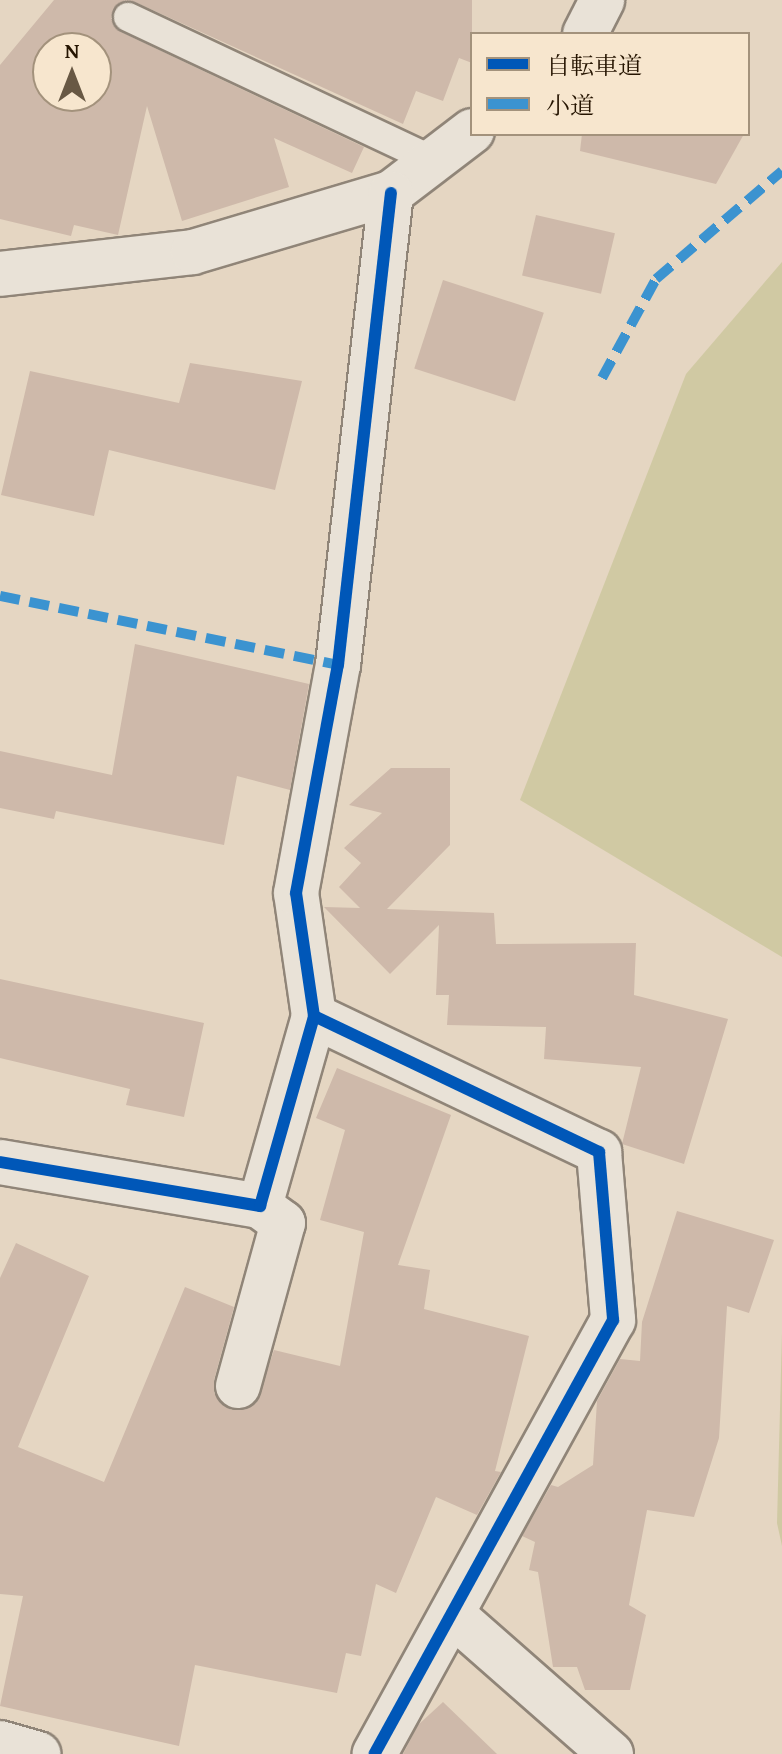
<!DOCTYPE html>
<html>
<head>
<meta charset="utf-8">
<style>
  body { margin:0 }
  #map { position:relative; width:782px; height:1754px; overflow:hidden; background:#e5d6c2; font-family:"Gentium Book Plus","Noto Serif JP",serif }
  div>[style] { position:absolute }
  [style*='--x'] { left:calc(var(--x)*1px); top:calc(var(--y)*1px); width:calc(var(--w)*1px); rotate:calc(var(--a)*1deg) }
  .green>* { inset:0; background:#d0c9a3 }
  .building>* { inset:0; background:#ceb9aa; transform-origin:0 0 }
  .roads { filter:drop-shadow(2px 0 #908578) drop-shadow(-2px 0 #908578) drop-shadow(0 2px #908578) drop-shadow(0 -2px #908578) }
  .service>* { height:28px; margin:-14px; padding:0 14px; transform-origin:14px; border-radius:14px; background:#e9e2d7 }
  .minor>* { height:44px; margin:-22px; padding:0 22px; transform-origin:22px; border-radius:22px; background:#e9e2d7 }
  .quiet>* { height:10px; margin-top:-5px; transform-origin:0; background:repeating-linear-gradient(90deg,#3b93d0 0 20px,transparent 0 30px) }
  .cycleway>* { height:12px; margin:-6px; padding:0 6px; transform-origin:6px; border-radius:6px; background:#0057b8 }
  span { translate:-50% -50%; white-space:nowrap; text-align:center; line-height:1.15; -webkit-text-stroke:8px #f7e6ce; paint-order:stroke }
  .legend { position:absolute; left:470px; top:32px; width:280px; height:104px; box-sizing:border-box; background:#f7e6ce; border:2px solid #a3927c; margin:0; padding:10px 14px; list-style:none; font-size:24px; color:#251400 }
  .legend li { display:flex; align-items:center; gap:16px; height:40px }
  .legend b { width:40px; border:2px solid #a3927c }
  .north { position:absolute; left:32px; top:32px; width:80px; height:80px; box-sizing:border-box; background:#f7e6ce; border:2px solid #a3927c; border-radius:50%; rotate:0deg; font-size:22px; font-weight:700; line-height:32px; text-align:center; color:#251400 }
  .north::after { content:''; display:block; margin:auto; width:28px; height:36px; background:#685844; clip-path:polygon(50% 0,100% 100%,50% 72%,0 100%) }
</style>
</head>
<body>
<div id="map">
  <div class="green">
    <i style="clip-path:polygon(782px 262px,782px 957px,520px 800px,686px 374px)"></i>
    <i style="clip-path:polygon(782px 1333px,782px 1546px,777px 1523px)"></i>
  </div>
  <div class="building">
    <i style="clip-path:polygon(evenodd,54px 0,472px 0,472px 63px,459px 58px,443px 101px,416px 91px,403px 124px,135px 2px,119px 3px,111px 18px,121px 32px,364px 147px,352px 173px,274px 138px,289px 187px,182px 221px,147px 106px,118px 235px,74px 225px,71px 236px,0 219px,0 65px,54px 0,48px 48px,96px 48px,96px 96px,48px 96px,48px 48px)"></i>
    <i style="clip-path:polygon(582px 134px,744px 134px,716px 184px,580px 151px)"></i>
    <i style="left:536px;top:215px;width:81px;height:62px;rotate:13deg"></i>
    <i style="left:443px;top:280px;width:106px;height:93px;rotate:18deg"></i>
    <i style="clip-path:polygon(190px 363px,302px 381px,275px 490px,109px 450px,94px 516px,1px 495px,30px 371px,179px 403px)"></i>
    <i style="clip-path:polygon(135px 644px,309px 684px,290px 790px,237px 776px,224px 845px,56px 811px,54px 819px,0 808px,0 751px,112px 775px)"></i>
    <i style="clip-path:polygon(391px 768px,450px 768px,450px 845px,387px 909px,494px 913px,496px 944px,636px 943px,634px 995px,728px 1019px,684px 1164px,622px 1144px,641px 1067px,544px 1059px,546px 1027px,447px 1025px,449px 995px,436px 995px,439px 925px,390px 974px,324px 907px,360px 908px,339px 887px,361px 863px,344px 848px,382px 813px,349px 805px)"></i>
    <i style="clip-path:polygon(0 979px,204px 1023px,184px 1117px,126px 1105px,130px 1089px,0 1058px)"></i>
    <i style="clip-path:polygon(337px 1068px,451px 1115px,398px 1265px,430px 1270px,424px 1309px,529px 1336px,495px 1471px,501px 1472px,477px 1515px,436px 1497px,396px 1593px,376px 1584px,361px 1656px,346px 1653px,337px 1693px,195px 1665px,179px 1746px,0 1706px,23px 1596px,0 1594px,0 1278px,16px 1243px,89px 1276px,18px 1447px,104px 1482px,185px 1287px,234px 1307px,214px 1380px,214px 1393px,231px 1410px,256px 1403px,274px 1350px,340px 1366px,364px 1232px,320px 1220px,345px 1130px,316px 1118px)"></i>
    <i style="clip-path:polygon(677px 1211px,774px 1240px,749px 1313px,727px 1306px,719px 1438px,694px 1517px,647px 1510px,629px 1605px,646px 1615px,630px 1690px,585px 1690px,577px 1667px,553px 1667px,538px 1572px,529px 1570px,535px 1542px,522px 1536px,551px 1485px,558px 1487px,593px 1465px,597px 1401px,620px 1359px,640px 1361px,642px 1322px)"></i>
    <i style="clip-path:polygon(443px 1702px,497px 1754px,403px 1754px,418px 1725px)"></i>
  </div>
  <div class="roads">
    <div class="service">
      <i style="--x:128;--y:17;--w:336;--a:25.2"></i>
    </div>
    <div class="minor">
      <i style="--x:585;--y:34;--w:38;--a:-63"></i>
      <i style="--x:0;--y:274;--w:194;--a:-6.5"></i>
      <i style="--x:193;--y:252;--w:207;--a:-16.6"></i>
      <i style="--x:391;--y:193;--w:102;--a:-37.4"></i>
      <i style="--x:314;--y:1016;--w:316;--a:25.5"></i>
      <i style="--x:599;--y:1152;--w:169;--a:85.2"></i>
      <i style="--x:613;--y:1320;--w:495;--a:118.8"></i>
      <i style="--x:0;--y:1162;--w:264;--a:9.6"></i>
      <i style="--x:260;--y:1206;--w:198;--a:-74.1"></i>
      <i style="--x:314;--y:1016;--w:124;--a:-98.3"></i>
      <i style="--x:296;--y:893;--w:232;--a:-79.6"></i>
      <i style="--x:338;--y:665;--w:475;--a:-83.6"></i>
      <i style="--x:238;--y:1386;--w:169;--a:-74.6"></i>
      <i style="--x:283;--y:1223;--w:29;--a:-144"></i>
      <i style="--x:454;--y:1616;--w:209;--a:41.3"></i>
      <i style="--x:0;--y:1743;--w:40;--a:16"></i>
    </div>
  </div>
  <div class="quiet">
    <i style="--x:602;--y:378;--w:113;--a:-61.4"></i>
    <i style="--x:656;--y:279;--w:166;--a:-40.6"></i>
    <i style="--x:0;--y:596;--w:345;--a:11.5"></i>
  </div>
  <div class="cycleway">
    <i style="--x:314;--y:1016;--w:316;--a:25.5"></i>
    <i style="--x:599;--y:1152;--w:169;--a:85.2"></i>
    <i style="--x:613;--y:1320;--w:495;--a:118.8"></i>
    <i style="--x:0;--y:1162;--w:264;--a:9.6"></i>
    <i style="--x:260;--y:1206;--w:198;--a:-74.1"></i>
    <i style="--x:314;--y:1016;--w:124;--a:-98.3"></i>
    <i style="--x:296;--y:893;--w:232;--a:-79.6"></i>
    <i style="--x:338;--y:665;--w:475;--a:-83.6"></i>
  </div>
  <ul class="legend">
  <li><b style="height:10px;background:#0057b8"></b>自転車道</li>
  <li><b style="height:10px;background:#3b93d0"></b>小道</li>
  </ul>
  <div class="north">N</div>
</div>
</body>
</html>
